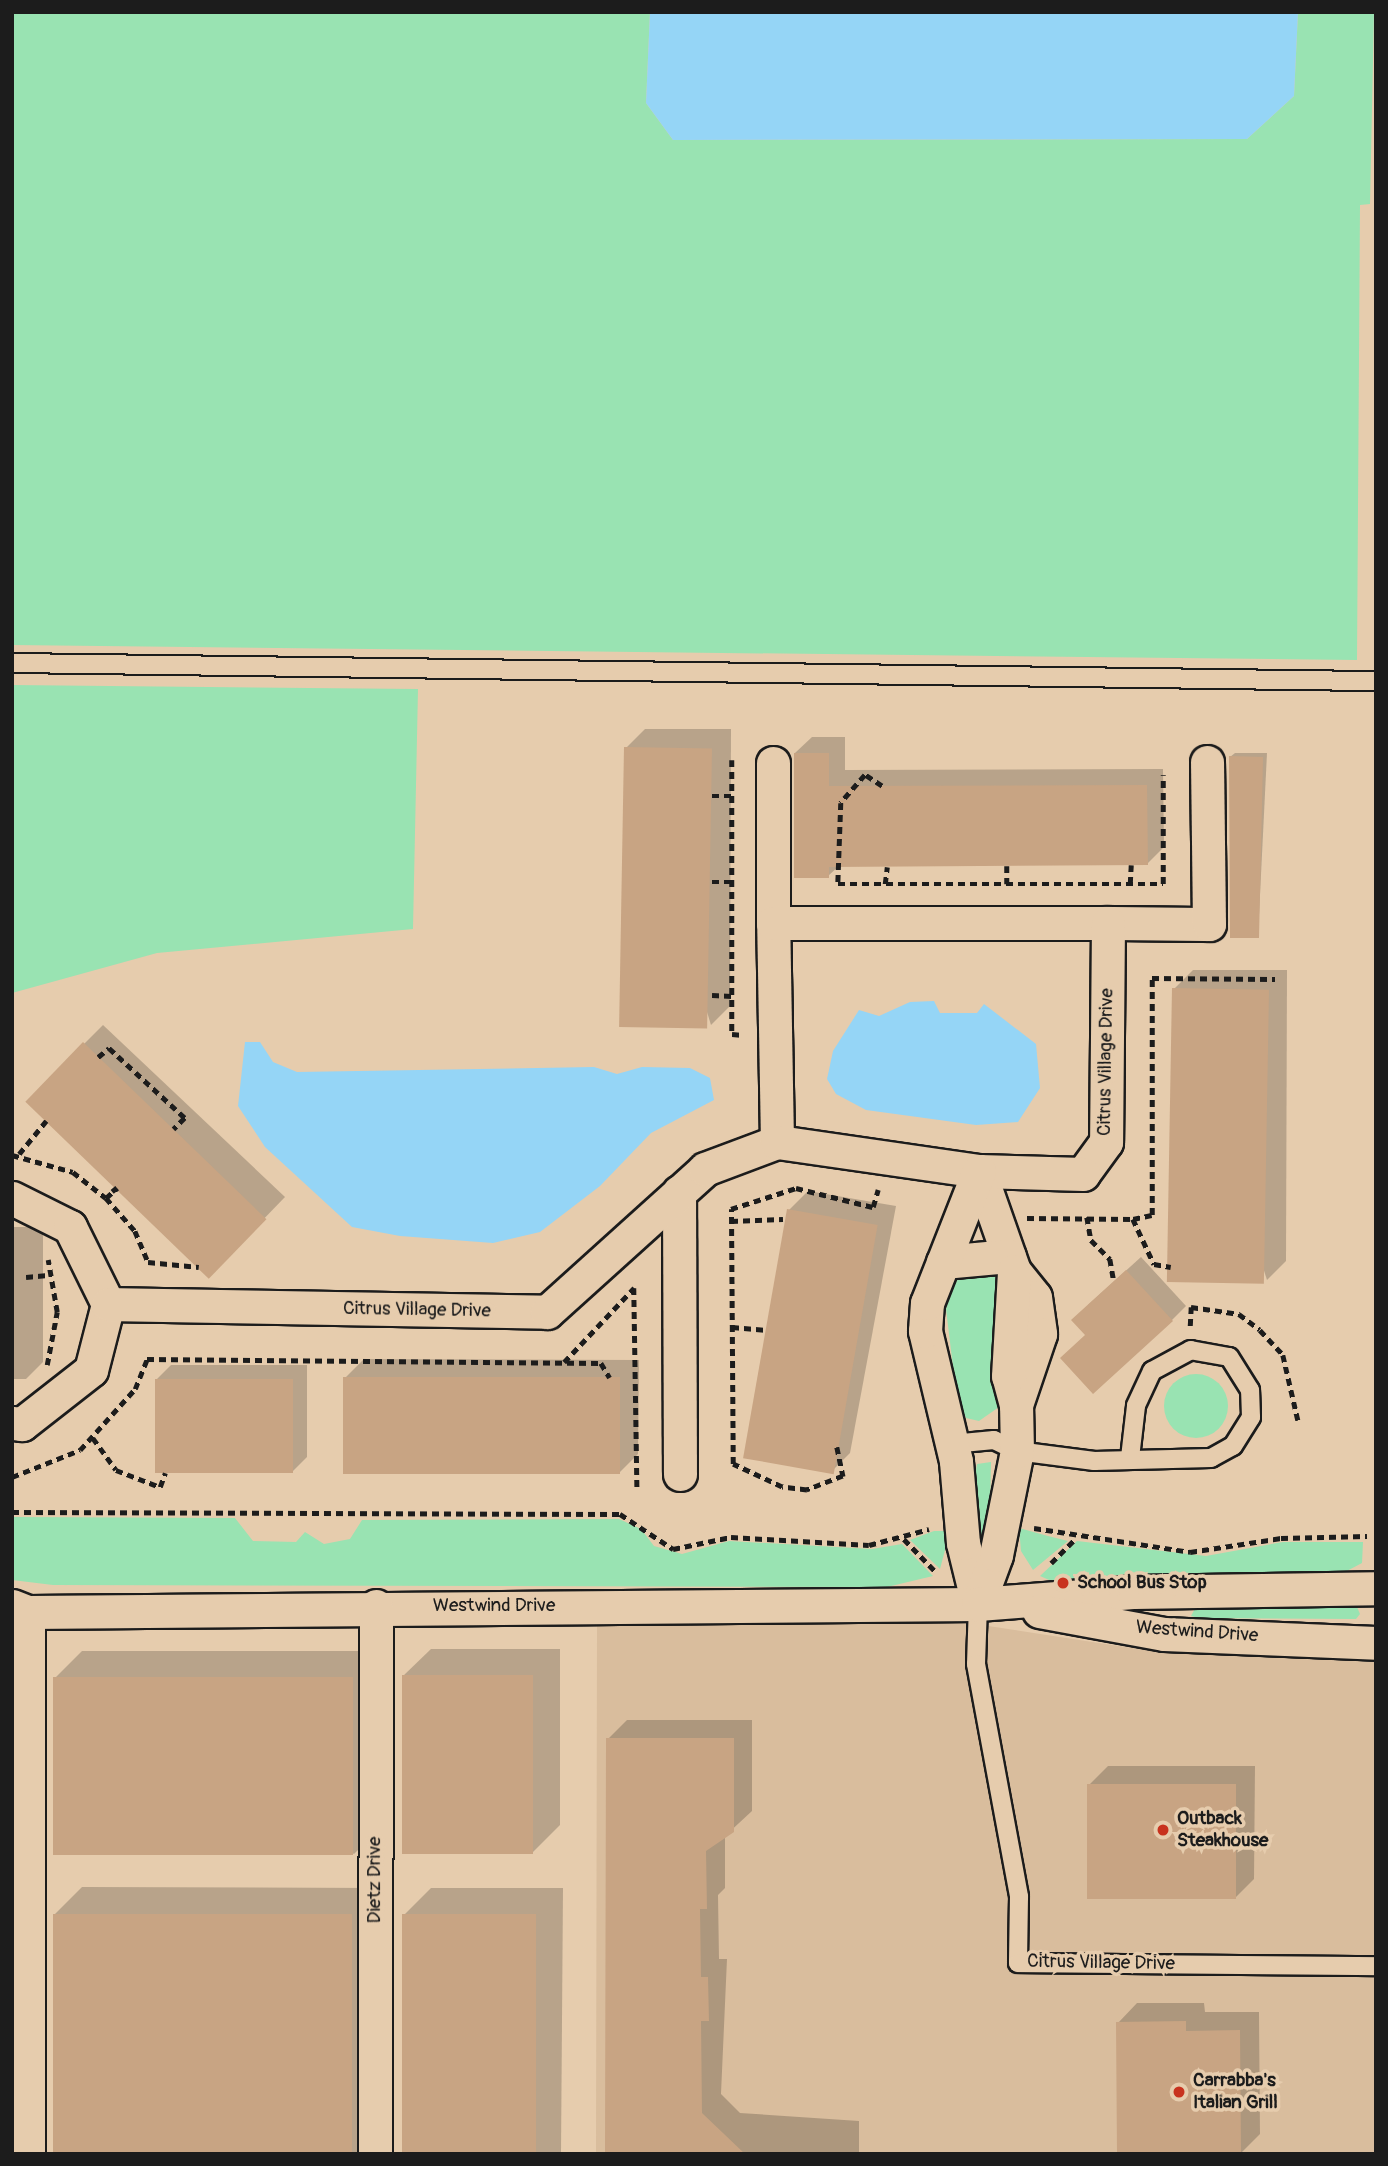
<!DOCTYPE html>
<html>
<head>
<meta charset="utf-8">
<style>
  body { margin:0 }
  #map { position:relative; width:1388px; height:2166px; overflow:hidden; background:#e6ccad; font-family:Pangolin,sans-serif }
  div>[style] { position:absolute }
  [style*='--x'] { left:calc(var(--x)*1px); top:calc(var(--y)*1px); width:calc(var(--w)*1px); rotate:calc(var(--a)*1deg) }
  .built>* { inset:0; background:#d9bd9d }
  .green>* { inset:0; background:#99e3b2 }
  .round { border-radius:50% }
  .water>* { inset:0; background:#95d5f6 }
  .shadow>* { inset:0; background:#0003 }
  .building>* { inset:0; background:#c8a483; transform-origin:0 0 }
  .path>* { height:4.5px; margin-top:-2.25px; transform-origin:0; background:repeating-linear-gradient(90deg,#1c1c1c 0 7px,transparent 0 12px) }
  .roads { filter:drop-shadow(2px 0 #1c1c1c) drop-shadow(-2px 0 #1c1c1c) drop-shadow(0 2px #1c1c1c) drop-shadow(0 -2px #1c1c1c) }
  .service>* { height:18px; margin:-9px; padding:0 9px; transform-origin:9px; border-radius:9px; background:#e6ccad }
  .minor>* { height:33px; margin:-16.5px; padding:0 16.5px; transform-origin:16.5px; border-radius:16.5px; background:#e6ccad }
  .dots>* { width:19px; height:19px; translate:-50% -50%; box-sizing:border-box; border:4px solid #e6ccad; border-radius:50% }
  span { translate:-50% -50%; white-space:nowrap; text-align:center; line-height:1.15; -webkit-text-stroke:7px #e6ccad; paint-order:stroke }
  .street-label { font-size:19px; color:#1c1c1c }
  .poi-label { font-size:19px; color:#1c1c1c; font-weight:700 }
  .left { translate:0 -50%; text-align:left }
  .frame { position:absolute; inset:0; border:14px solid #1c1c1c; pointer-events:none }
</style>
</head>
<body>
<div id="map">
  <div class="built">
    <i style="clip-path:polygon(962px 1622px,1164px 1653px,1375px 1662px,1376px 2154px,596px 2154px,597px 1624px)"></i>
  </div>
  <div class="green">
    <i style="clip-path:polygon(12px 12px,650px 12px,646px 103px,673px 140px,1247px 139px,1294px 96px,1298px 12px,1374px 12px,1370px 204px,1360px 205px,1357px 660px,12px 645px)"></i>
    <i style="clip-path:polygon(12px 685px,418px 689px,413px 929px,157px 953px,12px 993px)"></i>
    <i style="clip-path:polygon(990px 1269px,999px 1275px,999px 1407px,979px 1421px,966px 1418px,957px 1400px,946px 1309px,951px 1287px,962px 1275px)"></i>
    <i class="round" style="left:1164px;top:1374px;width:64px;height:64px"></i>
    <i style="clip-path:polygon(991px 1462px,990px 1506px,978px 1560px,975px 1477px,977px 1464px)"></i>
    <i style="clip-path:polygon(12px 1517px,235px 1518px,253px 1541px,296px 1542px,305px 1532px,324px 1544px,350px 1539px,362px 1520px,619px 1519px,641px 1529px,654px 1546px,682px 1554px,729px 1541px,872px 1549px,902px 1544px,933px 1576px,887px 1587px,53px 1585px,12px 1580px)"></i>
    <i style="clip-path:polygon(1019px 1528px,1048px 1536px,1068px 1541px,1033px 1570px,1021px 1551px)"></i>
    <i style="clip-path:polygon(934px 1531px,950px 1531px,940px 1569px,910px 1540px)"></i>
    <i style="clip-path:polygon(1077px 1541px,1206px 1556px,1283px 1542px,1363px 1542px,1362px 1563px,1343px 1573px,1056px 1583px,1040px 1576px)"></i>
    <i style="clip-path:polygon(1197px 1605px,1340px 1605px,1357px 1607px,1360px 1614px,1356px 1619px,1199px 1618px,1191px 1616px)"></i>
  </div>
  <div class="water">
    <i style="clip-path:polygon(650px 12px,1298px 12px,1294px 96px,1247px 139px,673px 140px,646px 103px)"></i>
    <i style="clip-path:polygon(934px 1001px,940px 1013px,977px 1013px,984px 1004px,1036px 1044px,1040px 1088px,1018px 1122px,976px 1125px,866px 1110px,836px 1094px,827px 1079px,833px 1051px,859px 1010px,879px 1016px,910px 1002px)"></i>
    <i style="clip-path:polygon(245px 1042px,260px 1042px,273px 1062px,297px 1072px,594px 1067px,617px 1074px,642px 1067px,690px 1068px,710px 1078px,714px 1100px,651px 1133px,600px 1186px,540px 1232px,493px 1243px,400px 1236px,352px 1227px,265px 1147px,238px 1106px)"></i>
  </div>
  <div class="shadow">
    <i style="clip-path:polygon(645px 729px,731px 729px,730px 1006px,711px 1025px,626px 748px)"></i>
    <i style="clip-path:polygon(812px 737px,845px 737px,845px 770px,1163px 769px,1164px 847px,1147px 864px,840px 865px,828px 876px,795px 753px)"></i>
    <i style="clip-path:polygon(1235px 753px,1267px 753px,1258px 936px,1230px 757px)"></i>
    <i style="clip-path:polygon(1193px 970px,1287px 970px,1286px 1261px,1267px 1280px,1174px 989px)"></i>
    <i style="clip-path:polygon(103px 1025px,285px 1197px,229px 1255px,84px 1044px)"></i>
    <i style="clip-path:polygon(808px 1191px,896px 1206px,850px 1453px,831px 1472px,789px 1210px)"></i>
    <i style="clip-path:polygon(12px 1227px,43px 1227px,43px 1362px,26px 1379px,12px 1379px)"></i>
    <i style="clip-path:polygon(1141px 1257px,1186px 1306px,1172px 1320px,1087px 1334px,1088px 1305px)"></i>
    <i style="clip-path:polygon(364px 1359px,639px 1360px,638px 1454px,619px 1473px,345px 1378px)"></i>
    <i style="clip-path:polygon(171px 1365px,307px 1365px,307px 1457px,293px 1471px,156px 1380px)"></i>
    <i style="clip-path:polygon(431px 1649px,560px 1649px,560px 1825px,533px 1852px,403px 1676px)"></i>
    <i style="clip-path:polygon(82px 1651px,379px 1651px,381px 1827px,354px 1854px,55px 1678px)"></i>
    <i style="clip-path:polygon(627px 1720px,752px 1720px,752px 1811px,725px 1836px,725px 1888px,718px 1895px,719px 1959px,727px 1959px,721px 2094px,740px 2113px,859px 2121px,859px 2154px,607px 2154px,608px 1739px)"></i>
    <i style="clip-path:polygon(1108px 1766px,1255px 1766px,1254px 1879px,1235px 1898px,1089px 1785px)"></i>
    <i style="clip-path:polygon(82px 1887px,378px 1888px,378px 2154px,55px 2154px,54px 1915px)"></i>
    <i style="clip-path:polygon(431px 1888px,563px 1888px,561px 2154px,403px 2154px,404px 1915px)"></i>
    <i style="clip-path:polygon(1137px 2003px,1204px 2003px,1205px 2012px,1259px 2012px,1260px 2134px,1240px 2154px,1118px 2023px)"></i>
  </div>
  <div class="building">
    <i style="left:624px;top:747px;width:88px;height:280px;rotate:1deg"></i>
    <i style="clip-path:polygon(794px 753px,829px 753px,829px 786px,1147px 785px,1148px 865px,829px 867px,829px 878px,794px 878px)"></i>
    <i style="clip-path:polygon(1229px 756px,1263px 757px,1259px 938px,1230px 938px)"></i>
    <i style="left:1172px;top:988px;width:97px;height:294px;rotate:1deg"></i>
    <i style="left:83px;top:1042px;width:255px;height:83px;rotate:44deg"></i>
    <i style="left:787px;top:1209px;width:92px;height:253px;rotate:10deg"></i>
    <i style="clip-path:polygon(1126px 1270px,1173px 1321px,1093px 1394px,1060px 1358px,1085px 1335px,1071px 1320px)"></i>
    <i style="left:343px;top:1377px;width:277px;height:97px"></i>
    <i style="left:155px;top:1379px;width:138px;height:94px"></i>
    <i style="left:402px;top:1675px;width:131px;height:179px"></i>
    <i style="left:53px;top:1677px;width:300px;height:178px"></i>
    <i style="clip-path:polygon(606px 1738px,734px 1738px,734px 1832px,706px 1851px,707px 1909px,700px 1909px,701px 1977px,708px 1977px,709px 2021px,701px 2021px,702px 2113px,745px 2154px,605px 2154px)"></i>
    <i style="left:1087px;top:1784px;width:149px;height:115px"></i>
    <i style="left:53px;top:1914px;width:299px;height:240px"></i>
    <i style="left:402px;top:1914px;width:134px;height:240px"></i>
    <i style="clip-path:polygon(1186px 2021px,1186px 2031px,1240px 2030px,1241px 2154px,1117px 2154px,1116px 2022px)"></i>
  </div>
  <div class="path">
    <i style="--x:732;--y:760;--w:274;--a:90"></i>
    <i style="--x:732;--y:1034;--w:11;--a:5"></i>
    <i style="--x:882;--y:786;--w:20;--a:-147"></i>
    <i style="--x:865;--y:775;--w:37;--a:131"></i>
    <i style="--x:841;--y:803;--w:81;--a:92.1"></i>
    <i style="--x:838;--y:884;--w:325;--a:0"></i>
    <i style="--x:1163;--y:884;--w:109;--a:-90"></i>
    <i style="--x:712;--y:796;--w:20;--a:0"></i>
    <i style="--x:1007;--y:866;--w:18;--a:90"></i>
    <i style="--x:712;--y:882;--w:20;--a:0"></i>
    <i style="--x:885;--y:884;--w:17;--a:-83"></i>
    <i style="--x:1130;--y:884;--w:19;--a:-87"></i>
    <i style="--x:712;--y:995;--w:20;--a:3"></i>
    <i style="--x:98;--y:1057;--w:14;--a:-39"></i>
    <i style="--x:109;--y:1048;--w:103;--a:42.6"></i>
    <i style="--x:185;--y:1118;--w:16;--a:135"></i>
    <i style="--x:19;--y:1154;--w:43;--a:-50.7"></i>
    <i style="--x:12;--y:1155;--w:63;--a:15.6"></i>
    <i style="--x:73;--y:1172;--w:42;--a:38.2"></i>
    <i style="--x:106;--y:1198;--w:44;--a:48.7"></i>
    <i style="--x:135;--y:1231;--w:34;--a:67"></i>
    <i style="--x:148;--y:1262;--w:51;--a:5.6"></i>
    <i style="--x:106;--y:1198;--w:15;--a:-42"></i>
    <i style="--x:117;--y:1188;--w:6;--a:141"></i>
    <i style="--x:1087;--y:1217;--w:23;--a:80"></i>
    <i style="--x:1091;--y:1240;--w:27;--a:45"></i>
    <i style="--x:1110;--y:1259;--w:22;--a:80"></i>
    <i style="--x:1027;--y:1218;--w:106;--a:0.5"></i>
    <i style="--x:1133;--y:1219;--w:50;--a:65"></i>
    <i style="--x:1154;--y:1264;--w:17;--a:10"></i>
    <i style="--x:1133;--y:1219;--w:19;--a:-12"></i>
    <i style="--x:1152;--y:1215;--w:237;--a:-90"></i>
    <i style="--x:1152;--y:978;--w:123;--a:0.5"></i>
    <i style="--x:731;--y:1221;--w:52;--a:-2.2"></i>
    <i style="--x:26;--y:1277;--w:22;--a:-5"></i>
    <i style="--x:1190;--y:1326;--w:19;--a:-87"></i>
    <i style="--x:1191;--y:1307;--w:49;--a:8.3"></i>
    <i style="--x:1239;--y:1314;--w:26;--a:37"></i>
    <i style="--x:1260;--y:1330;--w:34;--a:47"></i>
    <i style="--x:1283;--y:1355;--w:67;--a:77"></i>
    <i style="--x:732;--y:1327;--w:34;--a:5"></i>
    <i style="--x:564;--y:1362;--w:102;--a:-46.6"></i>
    <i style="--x:634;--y:1288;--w:199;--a:89.1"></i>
    <i style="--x:47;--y:1365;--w:54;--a:-79.3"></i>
    <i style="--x:57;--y:1312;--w:53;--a:-99.8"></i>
    <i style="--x:93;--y:1438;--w:39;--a:54"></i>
    <i style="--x:116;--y:1470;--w:47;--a:21.1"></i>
    <i style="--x:160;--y:1487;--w:15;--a:-70"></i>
    <i style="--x:837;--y:1447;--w:30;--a:78"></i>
    <i style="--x:843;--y:1476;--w:39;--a:159"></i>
    <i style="--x:807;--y:1490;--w:25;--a:-173"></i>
    <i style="--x:782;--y:1487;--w:54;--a:-154.9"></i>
    <i style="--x:733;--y:1464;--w:255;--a:-90.4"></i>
    <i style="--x:731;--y:1209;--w:68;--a:-17.9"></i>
    <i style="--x:796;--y:1188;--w:79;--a:13.9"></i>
    <i style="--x:873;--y:1207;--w:18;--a:-74"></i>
    <i style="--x:12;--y:1477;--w:73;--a:-21.7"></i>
    <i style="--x:80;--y:1450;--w:82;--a:-48"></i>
    <i style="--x:135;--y:1389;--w:32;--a:-68"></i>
    <i style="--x:147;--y:1359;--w:454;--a:0.5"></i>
    <i style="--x:601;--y:1363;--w:17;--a:59"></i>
    <i style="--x:12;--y:1512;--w:608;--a:0.19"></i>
    <i style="--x:620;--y:1514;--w:64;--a:33.4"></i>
    <i style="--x:673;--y:1549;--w:59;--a:-11.7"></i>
    <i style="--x:731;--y:1537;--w:138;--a:3.3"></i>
    <i style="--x:869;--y:1545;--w:62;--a:-14.9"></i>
    <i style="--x:1034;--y:1528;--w:158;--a:8.7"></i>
    <i style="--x:1190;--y:1552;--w:92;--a:-8.7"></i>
    <i style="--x:1281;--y:1538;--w:86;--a:-1.3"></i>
    <i style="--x:904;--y:1539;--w:45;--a:45.9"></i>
    <i style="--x:1051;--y:1563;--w:35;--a:-45"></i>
  </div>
  <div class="roads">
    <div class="service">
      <i style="--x:12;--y:663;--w:1364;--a:0.76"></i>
      <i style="--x:952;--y:1444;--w:42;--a:-5.4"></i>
      <i style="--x:994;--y:1440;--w:25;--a:26"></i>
      <i style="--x:1017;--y:1451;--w:78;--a:7.4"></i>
      <i style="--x:1094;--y:1461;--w:117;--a:-1.5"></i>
      <i style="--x:1211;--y:1458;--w:25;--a:-29"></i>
      <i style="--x:1233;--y:1446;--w:34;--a:-58"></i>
      <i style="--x:1251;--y:1417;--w:27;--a:-92"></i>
      <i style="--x:1250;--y:1390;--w:39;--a:-122"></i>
      <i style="--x:1229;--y:1357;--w:39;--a:-170"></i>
      <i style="--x:1191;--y:1350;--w:44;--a:151.7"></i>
      <i style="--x:1152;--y:1371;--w:38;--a:115"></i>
      <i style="--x:1136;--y:1406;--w:52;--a:96.6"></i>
      <i style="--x:978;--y:1604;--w:60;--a:91.9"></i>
      <i style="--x:976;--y:1664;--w:237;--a:79.5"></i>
      <i style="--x:1019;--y:1897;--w:66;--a:90.9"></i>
      <i style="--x:1018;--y:1963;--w:358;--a:0.5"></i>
    </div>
    <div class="minor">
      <i style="--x:773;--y:763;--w:160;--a:90"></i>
      <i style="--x:1108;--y:923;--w:101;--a:0.6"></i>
      <i style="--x:1209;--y:924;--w:162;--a:-90.7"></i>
      <i style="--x:979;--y:1171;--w:106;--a:70.7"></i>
      <i style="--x:1014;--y:1271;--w:33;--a:51"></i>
      <i style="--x:1035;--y:1297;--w:37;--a:82"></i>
      <i style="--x:1040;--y:1334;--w:75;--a:108.7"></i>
      <i style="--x:679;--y:1192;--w:282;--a:89.8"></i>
      <i style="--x:12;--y:1198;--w:65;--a:26.6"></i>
      <i style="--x:70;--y:1227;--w:86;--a:63.7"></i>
      <i style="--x:108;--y:1304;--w:68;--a:104.4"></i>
      <i style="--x:91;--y:1370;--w:88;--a:142"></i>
      <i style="--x:22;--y:1424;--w:10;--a:-174"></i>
      <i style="--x:943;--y:1262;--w:66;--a:-5.2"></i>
      <i style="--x:108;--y:1304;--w:439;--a:1"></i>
      <i style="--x:547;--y:1312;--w:213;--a:-42.1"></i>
      <i style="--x:705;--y:1169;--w:77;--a:-20.6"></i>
      <i style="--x:777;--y:1142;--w:219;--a:-91"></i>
      <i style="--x:773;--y:923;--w:335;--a:0"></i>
      <i style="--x:1108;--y:923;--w:219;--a:90.5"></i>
      <i style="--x:1106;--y:1142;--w:39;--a:126"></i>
      <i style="--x:1083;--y:1174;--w:104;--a:-178.3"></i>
      <i style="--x:979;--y:1171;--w:204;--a:-171.8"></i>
      <i style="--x:978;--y:1604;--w:63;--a:-103.8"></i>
      <i style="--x:963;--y:1543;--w:82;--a:-94.9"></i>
      <i style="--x:956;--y:1461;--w:134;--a:-103.4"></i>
      <i style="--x:925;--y:1331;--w:28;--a:-86"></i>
      <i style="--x:927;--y:1303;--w:142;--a:-68.5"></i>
      <i style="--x:978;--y:1604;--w:52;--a:-69.8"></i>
      <i style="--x:996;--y:1555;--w:106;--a:-78.6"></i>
      <i style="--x:1017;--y:1451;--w:46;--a:-91.2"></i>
      <i style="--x:1016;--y:1405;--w:30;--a:-105"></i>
      <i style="--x:1008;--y:1376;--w:105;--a:-86.7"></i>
      <i style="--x:12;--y:1606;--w:17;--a:21"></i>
      <i style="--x:28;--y:1612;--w:950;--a:-0.48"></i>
      <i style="--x:978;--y:1604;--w:155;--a:-4.4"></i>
      <i style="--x:1133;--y:1592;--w:243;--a:-0.9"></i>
      <i style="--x:1039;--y:1611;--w:127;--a:10.4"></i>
      <i style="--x:1164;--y:1634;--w:212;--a:2.4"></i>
      <i style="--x:28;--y:2154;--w:542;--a:-90"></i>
      <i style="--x:375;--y:2154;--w:548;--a:-89.9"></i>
    </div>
  </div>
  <div class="dots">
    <i style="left:1063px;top:1583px;background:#c8321e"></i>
    <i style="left:1163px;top:1830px;background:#c8321e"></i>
    <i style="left:1179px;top:2092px;background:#c8321e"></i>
  </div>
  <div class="street-label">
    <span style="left:1106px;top:1062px;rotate:-89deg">Citrus Village Drive</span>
    <span style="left:417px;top:1310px;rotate:1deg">Citrus Village Drive</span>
    <span style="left:494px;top:1606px">Westwind Drive</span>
    <span style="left:1197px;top:1632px;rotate:4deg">Westwind Drive</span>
    <span style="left:375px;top:1880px;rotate:-90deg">Dietz Drive</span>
    <span style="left:1101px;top:1963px;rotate:1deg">Citrus Village Drive</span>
  </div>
  <div class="poi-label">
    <span class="left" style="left:1077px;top:1583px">School Bus Stop</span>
    <span class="left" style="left:1177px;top:1830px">Outback<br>Steakhouse</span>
    <span class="left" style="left:1193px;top:2092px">Carrabba's<br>Italian Grill</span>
  </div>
  <div class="frame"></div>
</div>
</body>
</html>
